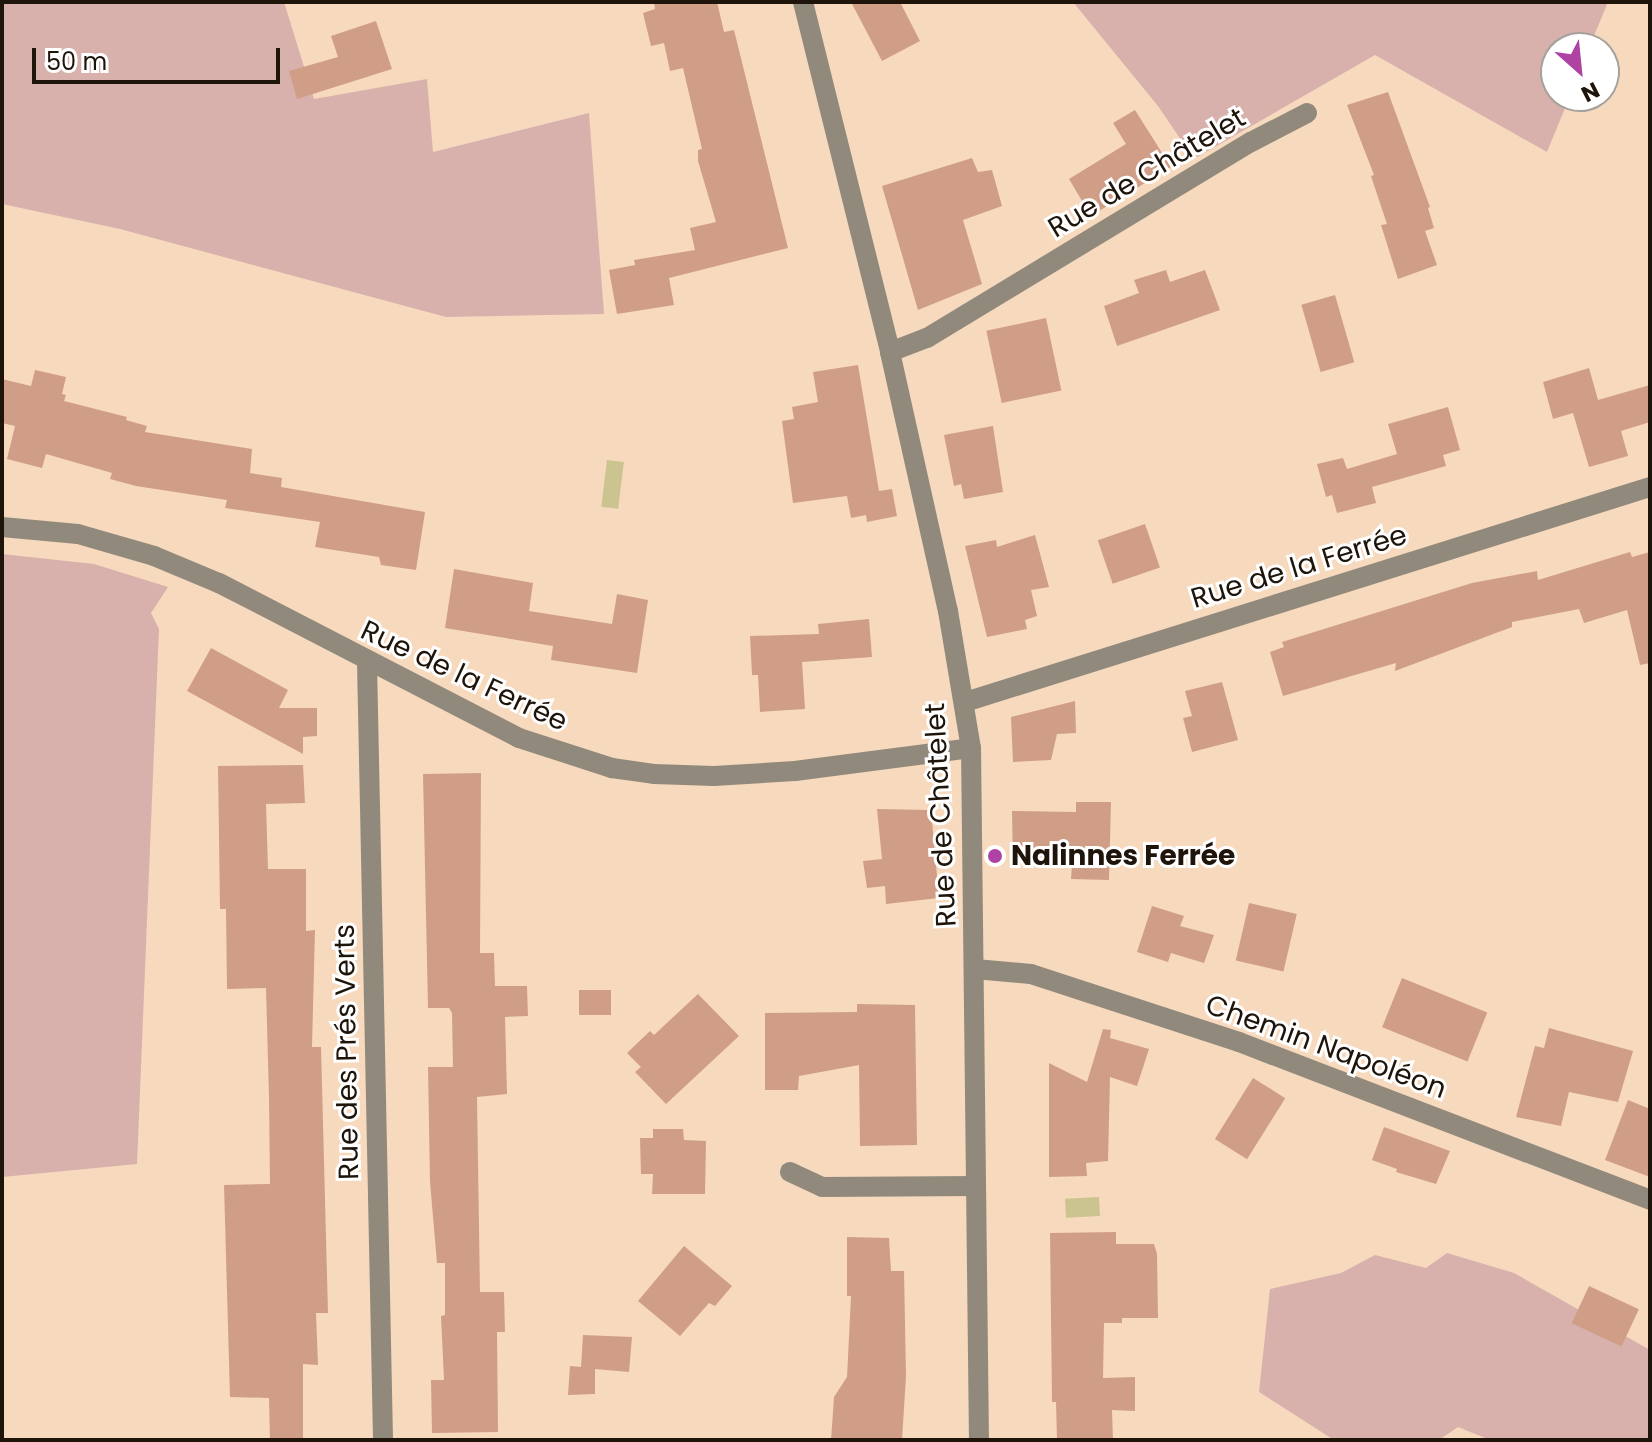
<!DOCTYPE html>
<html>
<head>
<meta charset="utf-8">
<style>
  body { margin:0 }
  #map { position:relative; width:1652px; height:1442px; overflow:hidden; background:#f7d9be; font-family:Poppins,sans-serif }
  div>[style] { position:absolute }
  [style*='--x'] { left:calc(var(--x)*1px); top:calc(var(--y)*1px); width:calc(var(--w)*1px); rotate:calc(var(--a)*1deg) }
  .green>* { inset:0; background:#d8b1ac }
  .water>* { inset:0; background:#cbc490; transform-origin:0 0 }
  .building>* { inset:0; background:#d09e87; transform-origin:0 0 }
  .minor>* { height:20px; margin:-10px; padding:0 10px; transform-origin:10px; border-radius:10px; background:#918a7c }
  .dots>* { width:22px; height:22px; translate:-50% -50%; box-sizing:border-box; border:4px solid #fff; border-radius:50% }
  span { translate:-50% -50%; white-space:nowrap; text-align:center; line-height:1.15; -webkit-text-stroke:6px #fff; paint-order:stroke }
  .street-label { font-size:28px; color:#1e140a }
  .poi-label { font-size:28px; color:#1e140a; font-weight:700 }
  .left { translate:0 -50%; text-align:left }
  .frame { position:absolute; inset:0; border:4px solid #1e140a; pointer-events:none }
  .north { position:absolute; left:1540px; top:32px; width:80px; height:80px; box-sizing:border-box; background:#fff; border:2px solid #a5a19d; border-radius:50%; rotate:153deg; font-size:22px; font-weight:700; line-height:32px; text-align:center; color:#1e140a }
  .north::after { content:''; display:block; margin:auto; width:28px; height:36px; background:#af43a4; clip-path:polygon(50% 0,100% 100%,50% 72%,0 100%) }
  .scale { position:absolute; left:32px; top:48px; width:248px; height:36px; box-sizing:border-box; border:4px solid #1e140a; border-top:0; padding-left:10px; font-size:24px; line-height:28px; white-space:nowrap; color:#1e140a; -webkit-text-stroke:6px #fff; paint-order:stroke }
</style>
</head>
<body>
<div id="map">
  <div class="green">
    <i style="clip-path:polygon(2px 2px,284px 2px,314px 99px,427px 79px,433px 152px,589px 113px,604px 314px,446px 317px,120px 229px,2px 204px)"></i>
    <i style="clip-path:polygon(1073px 2px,1608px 2px,1589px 48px,1556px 48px,1556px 96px,1570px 96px,1547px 152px,1375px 55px,1194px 159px,1158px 106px)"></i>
    <i style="clip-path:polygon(2px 554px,94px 564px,168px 587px,151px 613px,159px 629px,137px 1164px,2px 1177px)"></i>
    <i style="clip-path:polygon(1447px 1253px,1514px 1273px,1650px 1350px,1650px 1440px,1490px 1440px,1458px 1427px,1439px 1440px,1334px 1440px,1259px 1392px,1270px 1289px,1341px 1273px,1375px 1255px,1426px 1268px)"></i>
  </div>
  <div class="water">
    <i style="left:607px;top:460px;width:17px;height:47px;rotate:7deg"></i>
    <i style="left:1099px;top:1197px;width:19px;height:34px;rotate:87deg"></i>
  </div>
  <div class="building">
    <i style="clip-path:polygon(654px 2px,717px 2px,724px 32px,734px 30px,788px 248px,669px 278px,674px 305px,617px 314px,609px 270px,635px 265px,634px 260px,695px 250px,690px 228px,716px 222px,698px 161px,698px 150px,702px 149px,683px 68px,670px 71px,664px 43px,651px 46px,643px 13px,655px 9px)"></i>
    <i style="clip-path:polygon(851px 2px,900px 2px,920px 41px,882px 61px)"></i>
    <i style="clip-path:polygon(376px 21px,392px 69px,297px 99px,289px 71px,338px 57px,331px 36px)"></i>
    <i style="clip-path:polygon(1388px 92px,1430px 207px,1428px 208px,1434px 228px,1425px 231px,1437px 265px,1398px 279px,1381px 225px,1387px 224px,1371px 176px,1374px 175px,1347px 105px)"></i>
    <i style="clip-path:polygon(1135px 110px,1171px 167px,1091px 216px,1069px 179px,1126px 144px,1113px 123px)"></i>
    <i style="clip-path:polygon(972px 158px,978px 172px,992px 170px,1002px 206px,963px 220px,982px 284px,918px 310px,882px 186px)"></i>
    <i style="clip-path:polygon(1166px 270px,1170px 282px,1205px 270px,1220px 310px,1117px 346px,1104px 306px,1139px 293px,1134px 280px)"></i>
    <i style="left:1335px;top:295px;width:70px;height:35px;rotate:74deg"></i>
    <i style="left:1046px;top:318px;width:74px;height:61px;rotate:78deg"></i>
    <i style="clip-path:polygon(858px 365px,879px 491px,892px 489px,897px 516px,867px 522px,866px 515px,851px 518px,847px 496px,793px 503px,782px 421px,794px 419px,792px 407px,818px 402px,813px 372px)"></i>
    <i style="clip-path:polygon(1589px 368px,1598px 400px,1650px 385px,1650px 422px,1621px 431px,1628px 456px,1589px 467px,1573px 413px,1553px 419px,1543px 382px)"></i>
    <i style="clip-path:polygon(35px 370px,66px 377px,62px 394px,66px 395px,64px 401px,127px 417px,126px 420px,147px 426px,145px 432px,252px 449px,250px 473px,282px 478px,281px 487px,425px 512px,416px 570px,381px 565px,379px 557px,315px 547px,320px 522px,225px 508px,227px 500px,136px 486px,110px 479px,112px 473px,46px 454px,42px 468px,7px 459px,15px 426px,2px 423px,2px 379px,31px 386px)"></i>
    <i style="clip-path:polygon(1448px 407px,1460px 450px,1443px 455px,1446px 466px,1372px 487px,1376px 503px,1337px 513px,1332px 495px,1326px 497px,1317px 464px,1343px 458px,1347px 469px,1397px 454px,1388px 424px)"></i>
    <i style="clip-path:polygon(993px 426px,1003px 492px,964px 499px,961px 484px,954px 486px,944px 435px)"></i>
    <i style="left:1145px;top:524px;width:46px;height:50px;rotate:71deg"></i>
    <i style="clip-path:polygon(1035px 535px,1049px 587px,1031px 590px,1037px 616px,1025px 620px,1027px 629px,987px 637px,965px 546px,996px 540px,997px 547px)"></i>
    <i style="clip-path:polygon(1630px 552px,1632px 557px,1650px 552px,1650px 663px,1640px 665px,1627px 610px,1584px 623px,1579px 609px,1512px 622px,1512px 627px,1395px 671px,1396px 663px,1283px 696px,1270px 652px,1284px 647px,1282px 642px,1472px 583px,1537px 571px,1538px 580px)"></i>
    <i style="clip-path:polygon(454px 569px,533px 583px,529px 611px,612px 624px,617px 594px,648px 600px,637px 673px,551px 660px,553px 646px,445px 628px)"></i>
    <i style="clip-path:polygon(869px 619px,872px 657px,802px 662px,805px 709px,760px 712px,758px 675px,752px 675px,750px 636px,819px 634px,818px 624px)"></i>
    <i style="clip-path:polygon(211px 648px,288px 690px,279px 708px,317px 708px,317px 736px,303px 737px,303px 754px,187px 691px)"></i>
    <i style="clip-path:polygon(1222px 682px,1238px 740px,1192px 752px,1183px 718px,1192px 716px,1185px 691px)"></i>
    <i style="clip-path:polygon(1075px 701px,1076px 733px,1057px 734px,1051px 760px,1013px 762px,1011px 717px)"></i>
    <i style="clip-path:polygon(303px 765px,305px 803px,266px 804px,268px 869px,306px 869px,306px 931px,315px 930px,312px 1047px,321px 1047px,328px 1313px,316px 1313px,318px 1365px,303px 1364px,303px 1440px,270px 1440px,269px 1398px,230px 1397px,224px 1185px,270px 1184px,269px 1097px,266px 988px,227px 989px,226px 909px,220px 909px,218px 766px)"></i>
    <i style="clip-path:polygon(481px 773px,480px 953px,494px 953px,495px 986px,527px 986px,528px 1016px,505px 1017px,507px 1094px,477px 1097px,480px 1292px,504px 1292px,505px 1332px,497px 1332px,498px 1432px,432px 1433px,431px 1380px,444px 1380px,441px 1316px,445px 1315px,445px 1263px,437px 1263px,430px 1182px,428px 1067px,453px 1067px,452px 1013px,449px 1008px,428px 1008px,423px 774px)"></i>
    <i style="clip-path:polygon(1076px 802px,1111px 802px,1109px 880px,1071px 879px,1072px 865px,1013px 864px,1012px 811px,1076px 812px)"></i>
    <i style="clip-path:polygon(877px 809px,931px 810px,939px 898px,886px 904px,885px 886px,867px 888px,863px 861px,882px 859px)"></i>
    <i style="left:1249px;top:903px;width:49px;height:59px;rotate:13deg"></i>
    <i style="clip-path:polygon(1152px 906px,1184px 916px,1180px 926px,1214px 935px,1204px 963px,1171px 953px,1168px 962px,1137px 952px)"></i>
    <i style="left:1402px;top:978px;width:92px;height:53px;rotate:22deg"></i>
    <i style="left:579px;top:990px;width:32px;height:25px"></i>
    <i style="clip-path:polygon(698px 994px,739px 1036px,666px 1104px,635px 1072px,641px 1067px,627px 1053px,650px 1031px,654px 1035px)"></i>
    <i style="clip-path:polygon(857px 1004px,915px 1005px,917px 1145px,860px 1146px,859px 1065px,799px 1076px,798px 1090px,765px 1090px,765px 1013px,857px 1012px)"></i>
    <i style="clip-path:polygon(1549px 1028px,1633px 1051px,1618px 1102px,1569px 1092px,1561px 1126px,1516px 1117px,1535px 1046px,1544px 1048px)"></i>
    <i style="clip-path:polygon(1103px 1029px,1111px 1030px,1110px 1038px,1149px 1049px,1137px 1086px,1110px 1077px,1108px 1161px,1086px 1163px,1087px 1176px,1049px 1177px,1049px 1063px,1087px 1082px)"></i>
    <i style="left:1253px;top:1078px;width:38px;height:72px;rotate:32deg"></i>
    <i style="clip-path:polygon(1628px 1100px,1650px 1109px,1650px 1177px,1605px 1160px)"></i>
    <i style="clip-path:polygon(1384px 1127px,1450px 1151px,1436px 1184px,1396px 1172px,1397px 1169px,1372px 1160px)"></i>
    <i style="clip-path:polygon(653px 1129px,683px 1129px,684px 1140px,706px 1141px,705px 1194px,652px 1194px,653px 1174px,641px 1174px,640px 1138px,653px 1138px)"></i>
    <i style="clip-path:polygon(1116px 1232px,1116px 1244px,1154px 1244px,1157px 1254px,1158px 1318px,1122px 1318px,1122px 1323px,1104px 1323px,1103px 1378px,1135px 1377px,1135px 1411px,1112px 1410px,1113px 1440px,1057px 1440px,1056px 1402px,1052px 1402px,1050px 1233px)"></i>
    <i style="clip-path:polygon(847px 1237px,889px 1238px,891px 1271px,904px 1271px,906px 1376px,902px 1440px,831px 1440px,834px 1397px,847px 1377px,851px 1296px,847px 1296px)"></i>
    <i style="clip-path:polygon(684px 1246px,732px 1286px,715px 1306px,709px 1303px,680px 1336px,638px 1301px)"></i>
    <i style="left:1589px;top:1286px;width:55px;height:41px;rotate:25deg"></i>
    <i style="clip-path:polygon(583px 1335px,632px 1337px,629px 1372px,595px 1369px,595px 1394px,568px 1395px,570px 1366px,581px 1367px)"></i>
  </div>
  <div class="minor">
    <i style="--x:803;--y:2;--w:361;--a:76"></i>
    <i style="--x:890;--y:352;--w:265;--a:77.4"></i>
    <i style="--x:948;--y:611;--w:139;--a:80.5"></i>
    <i style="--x:971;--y:748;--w:692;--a:89.34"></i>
    <i style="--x:890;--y:352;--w:40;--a:-21"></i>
    <i style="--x:927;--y:338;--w:379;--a:-31.2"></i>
    <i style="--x:1251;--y:142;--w:63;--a:-27.4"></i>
    <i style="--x:2;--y:527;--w:76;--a:5.3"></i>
    <i style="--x:78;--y:534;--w:79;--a:16.1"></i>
    <i style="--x:154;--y:556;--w:70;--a:22.6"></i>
    <i style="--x:219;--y:583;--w:338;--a:27.3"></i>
    <i style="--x:519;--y:738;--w:98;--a:17.9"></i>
    <i style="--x:612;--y:768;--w:42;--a:8.1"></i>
    <i style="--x:654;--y:774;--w:60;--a:1.9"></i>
    <i style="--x:714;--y:776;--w:81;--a:-3.5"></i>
    <i style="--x:795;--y:771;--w:177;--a:-7.4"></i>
    <i style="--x:367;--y:662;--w:778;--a:88.82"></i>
    <i style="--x:965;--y:702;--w:718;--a:-17.43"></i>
    <i style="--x:975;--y:969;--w:56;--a:5.1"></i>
    <i style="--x:1031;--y:974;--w:219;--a:18.1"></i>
    <i style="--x:1239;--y:1042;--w:440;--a:21"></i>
    <i style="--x:790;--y:1172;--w:35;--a:25"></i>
    <i style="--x:822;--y:1187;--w:154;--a:-0.4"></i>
  </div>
  <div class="dots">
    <i style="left:995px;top:856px;background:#af43a4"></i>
  </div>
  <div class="street-label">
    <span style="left:1147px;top:173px;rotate:-31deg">Rue de Châtelet</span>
    <span style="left:1299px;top:567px;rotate:-17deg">Rue de la Ferrée</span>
    <span style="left:464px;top:676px;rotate:25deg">Rue de la Ferrée</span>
    <span style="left:941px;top:815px;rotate:-93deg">Rue de Châtelet</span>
    <span style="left:1326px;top:1047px;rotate:20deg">Chemin Napoléon</span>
    <span style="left:347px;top:1052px;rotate:-91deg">Rue des Prés Verts</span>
  </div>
  <div class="poi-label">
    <span class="left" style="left:1011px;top:856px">Nalinnes Ferrée</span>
  </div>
  <div class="frame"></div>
  <div class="north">N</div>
  <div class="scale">50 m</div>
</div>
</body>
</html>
